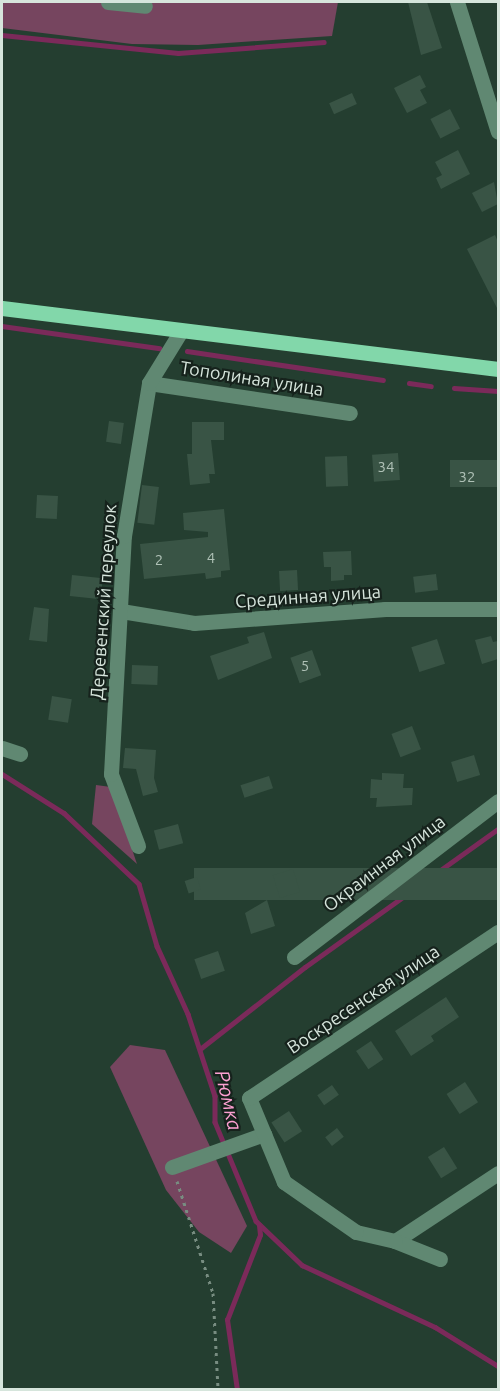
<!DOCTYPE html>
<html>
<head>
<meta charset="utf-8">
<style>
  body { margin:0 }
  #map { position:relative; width:500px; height:1391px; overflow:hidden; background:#243e30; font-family:Ubuntu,sans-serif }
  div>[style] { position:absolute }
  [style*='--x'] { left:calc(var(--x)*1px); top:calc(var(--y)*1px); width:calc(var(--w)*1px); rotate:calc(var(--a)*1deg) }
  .green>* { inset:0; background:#76455f }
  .stream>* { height:4.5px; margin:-2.25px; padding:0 2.25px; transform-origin:2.25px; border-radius:2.25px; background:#7b2a5a }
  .building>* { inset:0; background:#395445; transform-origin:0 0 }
  .path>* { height:3px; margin-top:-1.5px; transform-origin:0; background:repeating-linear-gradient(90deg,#788d81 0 3px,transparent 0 7.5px) }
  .minor>* { height:15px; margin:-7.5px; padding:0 7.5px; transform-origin:7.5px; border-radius:7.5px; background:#608872 }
  .major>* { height:15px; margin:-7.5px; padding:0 7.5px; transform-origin:7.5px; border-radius:7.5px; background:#82d7aa }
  span { translate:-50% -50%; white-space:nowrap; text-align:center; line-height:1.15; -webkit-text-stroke:4.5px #16221c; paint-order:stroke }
  .number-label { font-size:15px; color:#afc1b6 }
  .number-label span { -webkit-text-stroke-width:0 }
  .street-label { font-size:18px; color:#d6e5dc }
  .water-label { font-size:20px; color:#fca0d1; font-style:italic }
  .frame { position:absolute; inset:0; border:3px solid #d6e5dc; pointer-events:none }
</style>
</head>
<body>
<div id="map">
  <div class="green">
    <i style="clip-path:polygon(2px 2px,338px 2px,332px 36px,198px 45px,132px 44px,2px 28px)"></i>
    <i style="clip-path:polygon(96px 785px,111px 787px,137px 864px,92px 824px)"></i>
    <i style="clip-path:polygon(130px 1045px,165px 1050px,247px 1226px,231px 1253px,199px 1232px,166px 1190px,110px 1067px)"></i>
  </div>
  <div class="stream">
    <i style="--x:2;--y:35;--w:177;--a:5.8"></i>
    <i style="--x:178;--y:53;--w:146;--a:-4.3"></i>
    <i style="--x:2;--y:326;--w:159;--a:8"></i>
    <i style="--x:187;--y:351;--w:198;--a:8.4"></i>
    <i style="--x:409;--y:383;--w:22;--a:8"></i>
    <i style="--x:454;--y:388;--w:44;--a:3.9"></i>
    <i style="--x:2;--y:774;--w:73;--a:32.2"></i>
    <i style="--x:64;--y:813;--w:103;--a:43.4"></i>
    <i style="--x:139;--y:884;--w:65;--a:73.8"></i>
    <i style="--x:157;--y:946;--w:75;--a:65.5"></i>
    <i style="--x:188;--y:1014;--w:86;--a:71.8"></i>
    <i style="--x:215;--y:1096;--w:26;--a:90"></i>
    <i style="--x:215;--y:1122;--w:107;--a:67.5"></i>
    <i style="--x:256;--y:1221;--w:64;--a:43.7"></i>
    <i style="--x:302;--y:1265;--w:147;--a:25"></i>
    <i style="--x:435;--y:1327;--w:74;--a:31.8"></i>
    <i style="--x:200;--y:1049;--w:133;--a:-38"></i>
    <i style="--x:305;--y:967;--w:237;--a:-35.6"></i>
    <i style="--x:237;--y:1390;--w:71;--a:-98.1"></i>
    <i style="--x:227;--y:1320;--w:91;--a:-68.8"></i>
    <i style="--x:260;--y:1235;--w:10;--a:-96"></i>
  </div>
  <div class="building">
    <i style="clip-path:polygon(408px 2px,427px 2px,442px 48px,421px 55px)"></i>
    <i style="clip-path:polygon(420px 75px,426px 87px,420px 90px,427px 103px,407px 113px,394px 88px)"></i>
    <i style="left:352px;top:93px;width:12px;height:25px;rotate:66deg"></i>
    <i style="left:450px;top:109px;width:22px;height:22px;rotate:63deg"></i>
    <i style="clip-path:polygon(458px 150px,470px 174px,441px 189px,436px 178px,442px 175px,435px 162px)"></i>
    <i style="clip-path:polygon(494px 182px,498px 204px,482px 212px,472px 193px)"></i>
    <i style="clip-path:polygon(495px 235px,498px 242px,498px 310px,467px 249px)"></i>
    <i style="left:109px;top:421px;width:15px;height:21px;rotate:8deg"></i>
    <i style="clip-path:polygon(192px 422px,224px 422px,224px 440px,211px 440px,215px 474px,209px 474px,210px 483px,190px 485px,187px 454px,192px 454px)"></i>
    <i style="left:398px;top:453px;width:27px;height:26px;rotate:86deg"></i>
    <i style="left:347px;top:456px;width:30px;height:22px;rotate:88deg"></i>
    <i style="left:498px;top:460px;width:27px;height:48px;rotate:90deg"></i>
    <i style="left:142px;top:485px;width:17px;height:38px;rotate:7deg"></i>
    <i style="left:37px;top:495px;width:21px;height:23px;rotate:3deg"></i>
    <i style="clip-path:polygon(224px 509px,230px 570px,221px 571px,221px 577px,206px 579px,205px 573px,144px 579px,140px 544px,208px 537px,208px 532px,184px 530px,183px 513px)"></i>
    <i style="clip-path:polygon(351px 551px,352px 575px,344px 575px,344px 580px,331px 581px,331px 567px,324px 567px,323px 552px)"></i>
    <i style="left:297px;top:570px;width:20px;height:18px;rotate:87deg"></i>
    <i style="left:436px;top:574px;width:16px;height:23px;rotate:83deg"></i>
    <i style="left:72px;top:575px;width:31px;height:21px;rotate:6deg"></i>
    <i style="clip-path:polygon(34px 607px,49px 609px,47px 642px,29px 640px)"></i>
    <i style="clip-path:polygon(264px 632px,272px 658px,218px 680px,210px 656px,249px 643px,247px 637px)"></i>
    <i style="clip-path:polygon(491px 636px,493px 642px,498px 641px,498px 659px,482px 664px,475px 640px)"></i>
    <i style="left:437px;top:639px;width:26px;height:27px;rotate:72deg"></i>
    <i style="left:312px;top:650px;width:27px;height:23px;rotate:70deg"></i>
    <i style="left:132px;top:665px;width:26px;height:19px;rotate:2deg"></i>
    <i style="left:52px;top:696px;width:20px;height:24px;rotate:9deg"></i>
    <i style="left:412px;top:726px;width:25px;height:22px;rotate:69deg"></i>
    <i style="clip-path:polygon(125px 748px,156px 750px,154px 778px,158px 792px,143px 796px,136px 769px,123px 768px)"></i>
    <i style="left:474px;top:755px;width:21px;height:24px;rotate:73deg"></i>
    <i style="clip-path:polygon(382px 773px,404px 774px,403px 788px,413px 788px,412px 805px,376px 807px,377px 798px,370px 798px,371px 779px,382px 780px)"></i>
    <i style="left:269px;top:776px;width:13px;height:30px;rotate:72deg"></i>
    <i style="left:178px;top:824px;width:20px;height:25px;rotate:75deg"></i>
    <i style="left:498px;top:868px;width:32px;height:304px;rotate:90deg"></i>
    <i style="left:293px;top:869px;width:24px;height:21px;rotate:73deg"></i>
    <i style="left:197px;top:877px;width:13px;height:13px;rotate:72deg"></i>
    <i style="clip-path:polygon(267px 900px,275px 926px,251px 934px,245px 913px)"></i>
    <i style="left:218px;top:951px;width:21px;height:25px;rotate:71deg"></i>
    <i style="clip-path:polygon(446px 997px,459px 1017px,431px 1036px,434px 1041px,411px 1056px,395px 1031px)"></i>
    <i style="left:371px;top:1041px;width:22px;height:18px;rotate:56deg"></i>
    <i style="left:465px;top:1082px;width:24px;height:22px;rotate:57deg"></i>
    <i style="left:332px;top:1085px;width:12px;height:18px;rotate:55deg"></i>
    <i style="left:289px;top:1111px;width:24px;height:21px;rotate:57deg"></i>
    <i style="left:337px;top:1128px;width:11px;height:15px;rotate:52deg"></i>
    <i style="left:444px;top:1147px;width:25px;height:19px;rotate:58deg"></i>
  </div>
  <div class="path">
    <i style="--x:177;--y:1181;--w:118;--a:72.2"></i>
    <i style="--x:213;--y:1293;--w:97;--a:87"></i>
  </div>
  <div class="minor">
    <i style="--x:108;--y:2;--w:37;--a:6"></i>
    <i style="--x:457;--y:2;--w:136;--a:72.5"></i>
    <i style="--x:149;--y:383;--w:203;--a:8.5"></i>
    <i style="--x:121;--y:611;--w:74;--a:9.3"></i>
    <i style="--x:194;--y:623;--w:192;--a:-4.2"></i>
    <i style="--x:385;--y:609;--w:113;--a:0"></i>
    <i style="--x:2;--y:748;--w:19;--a:18"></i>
    <i style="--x:138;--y:846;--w:77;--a:-110.6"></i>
    <i style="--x:111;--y:774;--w:238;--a:-86.9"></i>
    <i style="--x:124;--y:536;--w:155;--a:-80.7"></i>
    <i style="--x:149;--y:383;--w:61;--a:-58.4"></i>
    <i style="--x:294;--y:957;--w:257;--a:-37.4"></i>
    <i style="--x:172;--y:1167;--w:98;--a:-19.7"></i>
    <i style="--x:395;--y:1241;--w:123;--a:-33.4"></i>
    <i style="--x:440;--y:1259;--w:48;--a:-158.2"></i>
    <i style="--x:395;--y:1241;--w:40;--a:-167"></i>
    <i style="--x:356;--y:1232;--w:88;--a:-145.2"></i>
    <i style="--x:284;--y:1182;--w:91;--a:-112.6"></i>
    <i style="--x:249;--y:1098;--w:299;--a:-33.7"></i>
  </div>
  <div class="major">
    <i style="--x:2;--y:308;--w:500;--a:7"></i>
  </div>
  <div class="number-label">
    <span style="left:386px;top:467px">34</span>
    <span style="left:467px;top:477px">32</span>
    <span style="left:211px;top:558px">4</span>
    <span style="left:159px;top:560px">2</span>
    <span style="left:305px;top:666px">5</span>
  </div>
  <div class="street-label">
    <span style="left:252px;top:378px;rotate:9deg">Тополиная улица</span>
    <span style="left:308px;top:596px;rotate:-4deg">Срединная улица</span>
    <span style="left:103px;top:602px;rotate:-86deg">Деревенский переулок</span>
    <span style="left:384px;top:863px;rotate:-37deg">Окраинная улица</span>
    <span style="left:363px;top:999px;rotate:-34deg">Воскресенская улица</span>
  </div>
  <div class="water-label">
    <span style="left:229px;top:1100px;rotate:77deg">Рюмка</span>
  </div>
  <div class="frame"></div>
</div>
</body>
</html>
